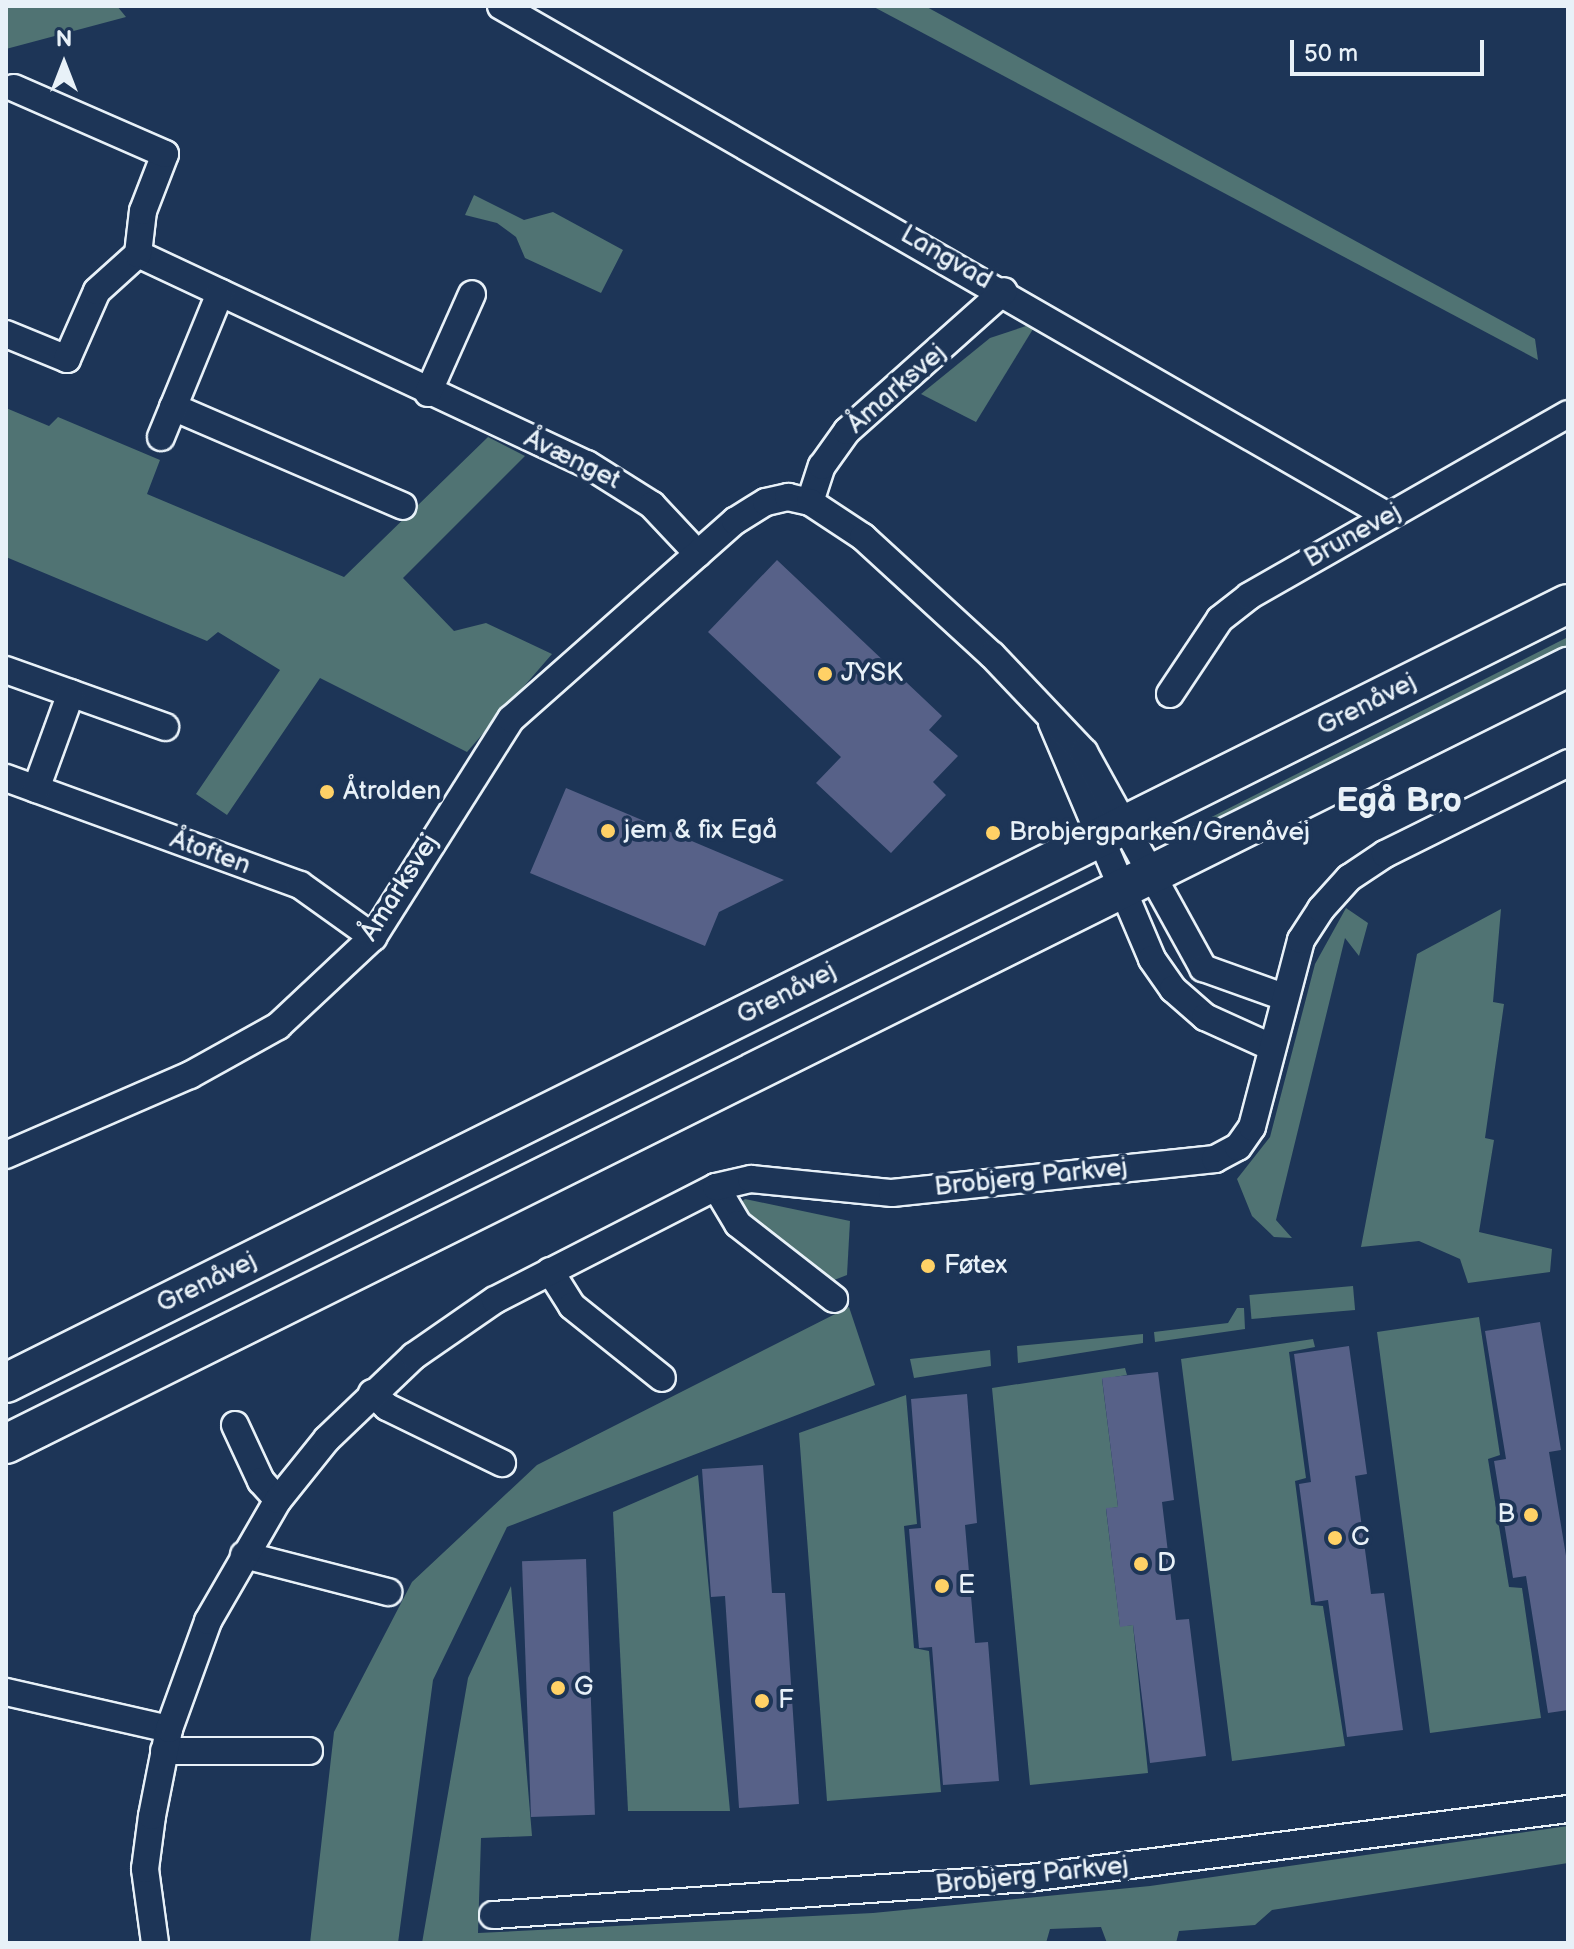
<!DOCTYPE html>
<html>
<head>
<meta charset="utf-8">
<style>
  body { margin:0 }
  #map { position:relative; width:1574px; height:1949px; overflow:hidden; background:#1d3557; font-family:"Balsamiq Sans",sans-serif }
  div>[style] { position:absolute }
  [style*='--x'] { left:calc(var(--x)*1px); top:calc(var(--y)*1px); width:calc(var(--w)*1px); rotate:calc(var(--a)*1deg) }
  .green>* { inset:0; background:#507373; transform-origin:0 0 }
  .building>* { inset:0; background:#576188; transform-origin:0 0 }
  .roads { filter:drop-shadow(2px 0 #e8f1f8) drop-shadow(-2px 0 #e8f1f8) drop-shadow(0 2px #e8f1f8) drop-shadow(0 -2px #e8f1f8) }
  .minor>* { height:26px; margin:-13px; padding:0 13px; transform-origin:13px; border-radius:13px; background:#1d3557 }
  .secondary>* { height:38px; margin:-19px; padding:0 19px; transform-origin:19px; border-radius:19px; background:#1d3557 }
  .dots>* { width:22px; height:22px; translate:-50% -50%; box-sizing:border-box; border:4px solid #1d3557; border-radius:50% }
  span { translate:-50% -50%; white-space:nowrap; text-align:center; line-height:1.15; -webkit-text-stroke:8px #1d3557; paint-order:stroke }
  .street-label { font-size:26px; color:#e8f1f8 }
  .poi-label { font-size:26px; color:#e8f1f8 }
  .left { translate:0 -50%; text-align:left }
  .right { translate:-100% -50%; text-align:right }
  .district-label { font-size:34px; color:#e8f1f8; font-weight:700 }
  .frame { position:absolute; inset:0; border:8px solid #e8f1f8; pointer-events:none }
  .north { position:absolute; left:24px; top:24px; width:80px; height:80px; -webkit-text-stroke:6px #1d3557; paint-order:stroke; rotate:0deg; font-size:22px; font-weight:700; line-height:32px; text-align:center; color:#e8f1f8 }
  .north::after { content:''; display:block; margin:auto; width:28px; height:36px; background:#e8f1f8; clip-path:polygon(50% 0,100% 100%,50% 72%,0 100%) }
  .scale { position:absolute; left:1290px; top:40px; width:194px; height:36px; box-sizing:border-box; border:4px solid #e8f1f8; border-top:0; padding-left:10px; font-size:24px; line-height:28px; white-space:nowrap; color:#e8f1f8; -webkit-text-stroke:6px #1d3557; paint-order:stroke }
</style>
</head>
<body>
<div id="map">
  <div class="green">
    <i style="clip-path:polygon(6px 6px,117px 6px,126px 17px,6px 49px)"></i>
    <i style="clip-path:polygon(872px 6px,925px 6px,1535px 339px,1538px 360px)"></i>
    <i style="clip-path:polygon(474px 195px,524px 220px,553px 212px,623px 250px,601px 293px,525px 258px,516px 237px,497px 223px,465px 215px)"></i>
    <i style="clip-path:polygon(1026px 326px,1033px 329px,976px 422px,921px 394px,990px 338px)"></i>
    <i style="clip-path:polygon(6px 408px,49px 426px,58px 417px,160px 460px,147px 494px,344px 577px,488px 437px,525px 456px,403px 578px,454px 631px,486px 623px,552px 654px,467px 752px,320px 678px,227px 815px,196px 794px,280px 670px,218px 632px,207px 641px,6px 557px)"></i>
    <i style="clip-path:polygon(1568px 637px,1568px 649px,1179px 842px,1176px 835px)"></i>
    <i style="clip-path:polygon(1346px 908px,1368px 923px,1359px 956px,1345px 938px,1276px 1220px,1292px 1238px,1274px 1237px,1252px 1216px,1237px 1179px,1270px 1137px,1315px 964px)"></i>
    <i style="clip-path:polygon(1501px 909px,1493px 1002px,1504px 1004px,1485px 1138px,1494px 1140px,1479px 1232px,1552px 1249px,1550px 1272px,1468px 1283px,1460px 1259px,1419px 1241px,1361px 1247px,1417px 954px)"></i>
    <i style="clip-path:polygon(745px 1199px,850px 1221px,847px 1275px,829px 1282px,738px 1205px)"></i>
    <i style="left:1353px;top:1286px;width:24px;height:104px;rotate:85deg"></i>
    <i style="clip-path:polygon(849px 1307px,875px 1385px,507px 1527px,433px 1680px,398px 1943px,310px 1943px,334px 1732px,412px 1582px,537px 1465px)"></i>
    <i style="clip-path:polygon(1237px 1308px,1244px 1308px,1245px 1329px,1155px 1342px,1154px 1332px,1228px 1323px)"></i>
    <i style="clip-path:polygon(1479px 1317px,1500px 1455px,1488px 1459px,1509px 1587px,1522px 1588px,1541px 1718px,1430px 1733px,1377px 1332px)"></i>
    <i style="clip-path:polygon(1143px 1334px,1143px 1343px,1018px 1363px,1017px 1346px)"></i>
    <i style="clip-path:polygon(1313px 1339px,1315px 1347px,1289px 1352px,1306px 1478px,1295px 1481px,1311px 1605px,1323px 1606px,1345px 1746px,1232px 1761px,1181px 1359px)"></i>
    <i style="clip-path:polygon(990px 1350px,991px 1366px,914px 1378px,910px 1359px)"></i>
    <i style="clip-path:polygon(1125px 1368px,1127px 1375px,1102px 1379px,1118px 1507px,1106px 1509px,1120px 1626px,1133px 1625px,1148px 1773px,1030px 1785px,992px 1388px)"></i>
    <i style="clip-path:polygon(906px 1395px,917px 1524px,904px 1526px,914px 1648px,929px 1651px,941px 1792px,827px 1801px,799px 1433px)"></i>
    <i style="clip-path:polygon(698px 1475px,730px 1811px,628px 1811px,613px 1512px)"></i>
    <i style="clip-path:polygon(511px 1586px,532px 1836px,481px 1838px,478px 1933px,873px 1913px,1150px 1886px,1568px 1826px,1568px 1863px,1272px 1910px,1255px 1925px,1179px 1931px,1176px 1943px,1107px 1943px,1101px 1927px,1050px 1929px,1046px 1943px,422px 1943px,468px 1678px)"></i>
  </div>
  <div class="building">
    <i style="clip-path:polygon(777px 560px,942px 716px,929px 730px,958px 756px,933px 782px,946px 795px,891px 853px,816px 783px,841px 757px,708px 632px)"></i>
    <i style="clip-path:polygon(566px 788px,784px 880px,719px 912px,705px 946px,530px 873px)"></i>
    <i style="clip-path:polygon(1540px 1322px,1561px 1450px,1549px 1452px,1568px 1568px,1568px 1710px,1548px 1713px,1526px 1576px,1513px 1578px,1494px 1461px,1506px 1459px,1485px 1331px)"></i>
    <i style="clip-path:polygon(1349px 1346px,1367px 1474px,1355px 1476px,1371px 1594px,1384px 1593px,1403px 1730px,1347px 1737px,1328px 1600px,1315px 1602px,1299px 1484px,1311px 1482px,1294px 1354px)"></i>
    <i style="clip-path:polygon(1158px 1372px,1174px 1500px,1162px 1502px,1176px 1620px,1189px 1619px,1206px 1756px,1150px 1763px,1133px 1625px,1120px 1627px,1106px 1508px,1118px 1507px,1102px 1378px)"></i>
    <i style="clip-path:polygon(967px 1394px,977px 1523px,965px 1525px,975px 1643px,988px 1642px,999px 1781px,943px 1785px,932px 1647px,919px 1648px,909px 1529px,921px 1528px,911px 1399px)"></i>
    <i style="clip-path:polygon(763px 1465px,772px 1593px,785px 1593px,799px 1804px,739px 1808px,725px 1596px,711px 1597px,702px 1469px)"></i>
    <i style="left:586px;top:1559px;width:256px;height:64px;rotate:88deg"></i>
  </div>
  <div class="roads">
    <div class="minor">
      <i style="--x:501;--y:6;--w:1023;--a:29.9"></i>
      <i style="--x:138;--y:254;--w:496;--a:25.1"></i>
      <i style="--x:587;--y:464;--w:77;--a:32.2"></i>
      <i style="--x:652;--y:505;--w:67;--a:46.8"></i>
      <i style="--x:6;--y:334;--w:66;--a:22.3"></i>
      <i style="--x:67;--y:359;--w:74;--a:-66.2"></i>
      <i style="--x:97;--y:291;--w:55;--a:-42.1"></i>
      <i style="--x:138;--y:254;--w:43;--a:-83.4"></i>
      <i style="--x:143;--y:211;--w:61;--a:-68.9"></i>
      <i style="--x:165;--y:154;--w:165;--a:-156.4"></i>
      <i style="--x:428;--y:393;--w:108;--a:-66"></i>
      <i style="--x:173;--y:407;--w:250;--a:23.3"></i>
      <i style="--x:161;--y:437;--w:156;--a:-67.7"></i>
      <i style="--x:810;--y:502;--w:38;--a:-72"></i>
      <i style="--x:822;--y:466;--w:43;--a:-54.5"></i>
      <i style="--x:847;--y:431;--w:210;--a:-41.7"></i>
      <i style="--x:6;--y:670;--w:169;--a:19.7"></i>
      <i style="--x:1170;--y:694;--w:90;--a:-56.3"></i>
      <i style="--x:1220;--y:619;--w:37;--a:-38"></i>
      <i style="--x:1249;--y:596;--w:367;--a:-29.7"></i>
      <i style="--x:1052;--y:723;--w:256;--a:67"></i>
      <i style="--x:1152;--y:959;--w:37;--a:55"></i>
      <i style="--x:1173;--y:989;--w:43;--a:41.2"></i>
      <i style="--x:1205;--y:1017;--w:72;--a:24.4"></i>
      <i style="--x:6;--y:778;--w:313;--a:20"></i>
      <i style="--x:300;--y:885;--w:90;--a:35.5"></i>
      <i style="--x:36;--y:789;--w:102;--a:-70"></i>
      <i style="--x:6;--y:1155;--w:201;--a:-23.5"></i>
      <i style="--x:190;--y:1075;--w:101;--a:-29.1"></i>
      <i style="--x:278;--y:1026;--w:130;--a:-43.1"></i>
      <i style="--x:373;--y:937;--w:258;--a:-57.7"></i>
      <i style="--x:511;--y:719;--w:299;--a:-41.5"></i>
      <i style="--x:735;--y:521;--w:36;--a:-32"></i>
      <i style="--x:766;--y:502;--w:23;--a:-13"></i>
      <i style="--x:788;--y:497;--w:23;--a:13"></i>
      <i style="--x:810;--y:502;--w:64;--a:33.4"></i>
      <i style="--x:863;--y:537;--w:175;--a:42.5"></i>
      <i style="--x:992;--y:655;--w:134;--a:46.5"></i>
      <i style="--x:1084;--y:752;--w:247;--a:61.1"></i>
      <i style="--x:1203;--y:968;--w:86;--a:19.7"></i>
      <i style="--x:716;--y:1187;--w:43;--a:59.3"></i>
      <i style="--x:738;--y:1224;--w:122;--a:38"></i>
      <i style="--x:550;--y:1271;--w:41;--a:57.8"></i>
      <i style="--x:572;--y:1306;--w:115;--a:38.7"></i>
      <i style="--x:372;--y:1393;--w:21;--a:43"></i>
      <i style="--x:387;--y:1407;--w:128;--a:26"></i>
      <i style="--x:235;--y:1425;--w:62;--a:65.1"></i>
      <i style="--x:261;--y:1481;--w:25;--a:48"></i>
      <i style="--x:244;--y:1555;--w:149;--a:14.4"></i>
      <i style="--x:6;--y:1692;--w:167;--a:12.8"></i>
      <i style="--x:164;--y:1751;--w:145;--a:0"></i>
      <i style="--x:493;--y:1915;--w:537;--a:-3.95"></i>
      <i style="--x:1029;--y:1878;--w:543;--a:-7.3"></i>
      <i style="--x:155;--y:1943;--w:75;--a:-97.7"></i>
      <i style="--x:145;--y:1869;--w:53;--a:-82.5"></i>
      <i style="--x:152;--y:1816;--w:89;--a:-78.9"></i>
      <i style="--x:169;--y:1729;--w:115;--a:-70.1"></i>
      <i style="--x:208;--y:1621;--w:140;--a:-60"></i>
      <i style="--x:278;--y:1500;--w:78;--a:-51.2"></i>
      <i style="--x:327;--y:1439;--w:120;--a:-43.7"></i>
      <i style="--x:414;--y:1356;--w:98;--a:-34.7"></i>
      <i style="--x:495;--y:1300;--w:248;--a:-27.1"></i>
      <i style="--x:716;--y:1187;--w:36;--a:-13"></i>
      <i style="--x:751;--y:1179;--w:142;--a:5.7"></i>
      <i style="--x:892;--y:1193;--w:325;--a:-6"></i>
      <i style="--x:1215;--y:1159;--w:26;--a:-28"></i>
      <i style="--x:1238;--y:1147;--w:24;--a:-55"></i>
      <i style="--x:1252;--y:1127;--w:193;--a:-75.3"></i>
      <i style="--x:1301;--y:940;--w:37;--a:-57"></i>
      <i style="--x:1321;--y:909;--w:42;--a:-47.9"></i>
      <i style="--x:1349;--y:878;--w:43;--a:-33.7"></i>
      <i style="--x:1385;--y:854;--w:204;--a:-26.4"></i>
    </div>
    <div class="secondary">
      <i style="--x:6;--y:1383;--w:1745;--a:-26.51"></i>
      <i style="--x:6;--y:1444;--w:1745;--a:-26.45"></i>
    </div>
  </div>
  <div class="dots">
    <i style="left:825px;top:674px;background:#ffd166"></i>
    <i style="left:327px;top:792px;background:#ffd166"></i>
    <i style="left:608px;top:831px;background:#ffd166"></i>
    <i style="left:993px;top:833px;background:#ffd166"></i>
    <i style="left:928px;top:1266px;background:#ffd166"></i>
    <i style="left:1531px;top:1515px;background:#ffd166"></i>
    <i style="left:1335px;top:1538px;background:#ffd166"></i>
    <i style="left:1141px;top:1564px;background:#ffd166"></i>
    <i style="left:942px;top:1586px;background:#ffd166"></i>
    <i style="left:558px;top:1688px;background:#ffd166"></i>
    <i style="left:762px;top:1701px;background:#ffd166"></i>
  </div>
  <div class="street-label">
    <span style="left:946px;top:258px;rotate:30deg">Langvad</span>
    <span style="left:897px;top:389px;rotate:-41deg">Åmarksvej</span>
    <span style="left:572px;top:460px;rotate:26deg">Åvænget</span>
    <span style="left:1353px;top:536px;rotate:-29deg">Brunevej</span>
    <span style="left:1367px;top:705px;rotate:-27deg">Grenåvej</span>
    <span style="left:210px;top:853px;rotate:20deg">Åtoften</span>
    <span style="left:400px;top:888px;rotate:-57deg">Åmarksvej</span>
    <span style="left:787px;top:994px;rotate:-27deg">Grenåvej</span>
    <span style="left:1031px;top:1178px;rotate:-6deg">Brobjerg Parkvej</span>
    <span style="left:207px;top:1283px;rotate:-26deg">Grenåvej</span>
    <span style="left:1032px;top:1876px;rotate:-6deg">Brobjerg Parkvej</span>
  </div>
  <div class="poi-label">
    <span class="left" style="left:841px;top:674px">JYSK</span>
    <span class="left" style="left:343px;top:792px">Åtrolden</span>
    <span class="left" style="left:624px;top:831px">jem &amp; fix Egå</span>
    <span class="left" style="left:1009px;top:833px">Brobjergparken/Grenåvej</span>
    <span class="left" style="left:944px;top:1266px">Føtex</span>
    <span class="right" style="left:1515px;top:1515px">B</span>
    <span class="left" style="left:1351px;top:1538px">C</span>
    <span class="left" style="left:1157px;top:1564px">D</span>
    <span class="left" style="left:958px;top:1586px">E</span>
    <span class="left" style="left:574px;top:1688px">G</span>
    <span class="left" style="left:778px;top:1701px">F</span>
  </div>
  <div class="district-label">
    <span style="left:1399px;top:801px">Egå Bro</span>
  </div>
  <div class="frame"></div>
  <div class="north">N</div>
  <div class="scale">50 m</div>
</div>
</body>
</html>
